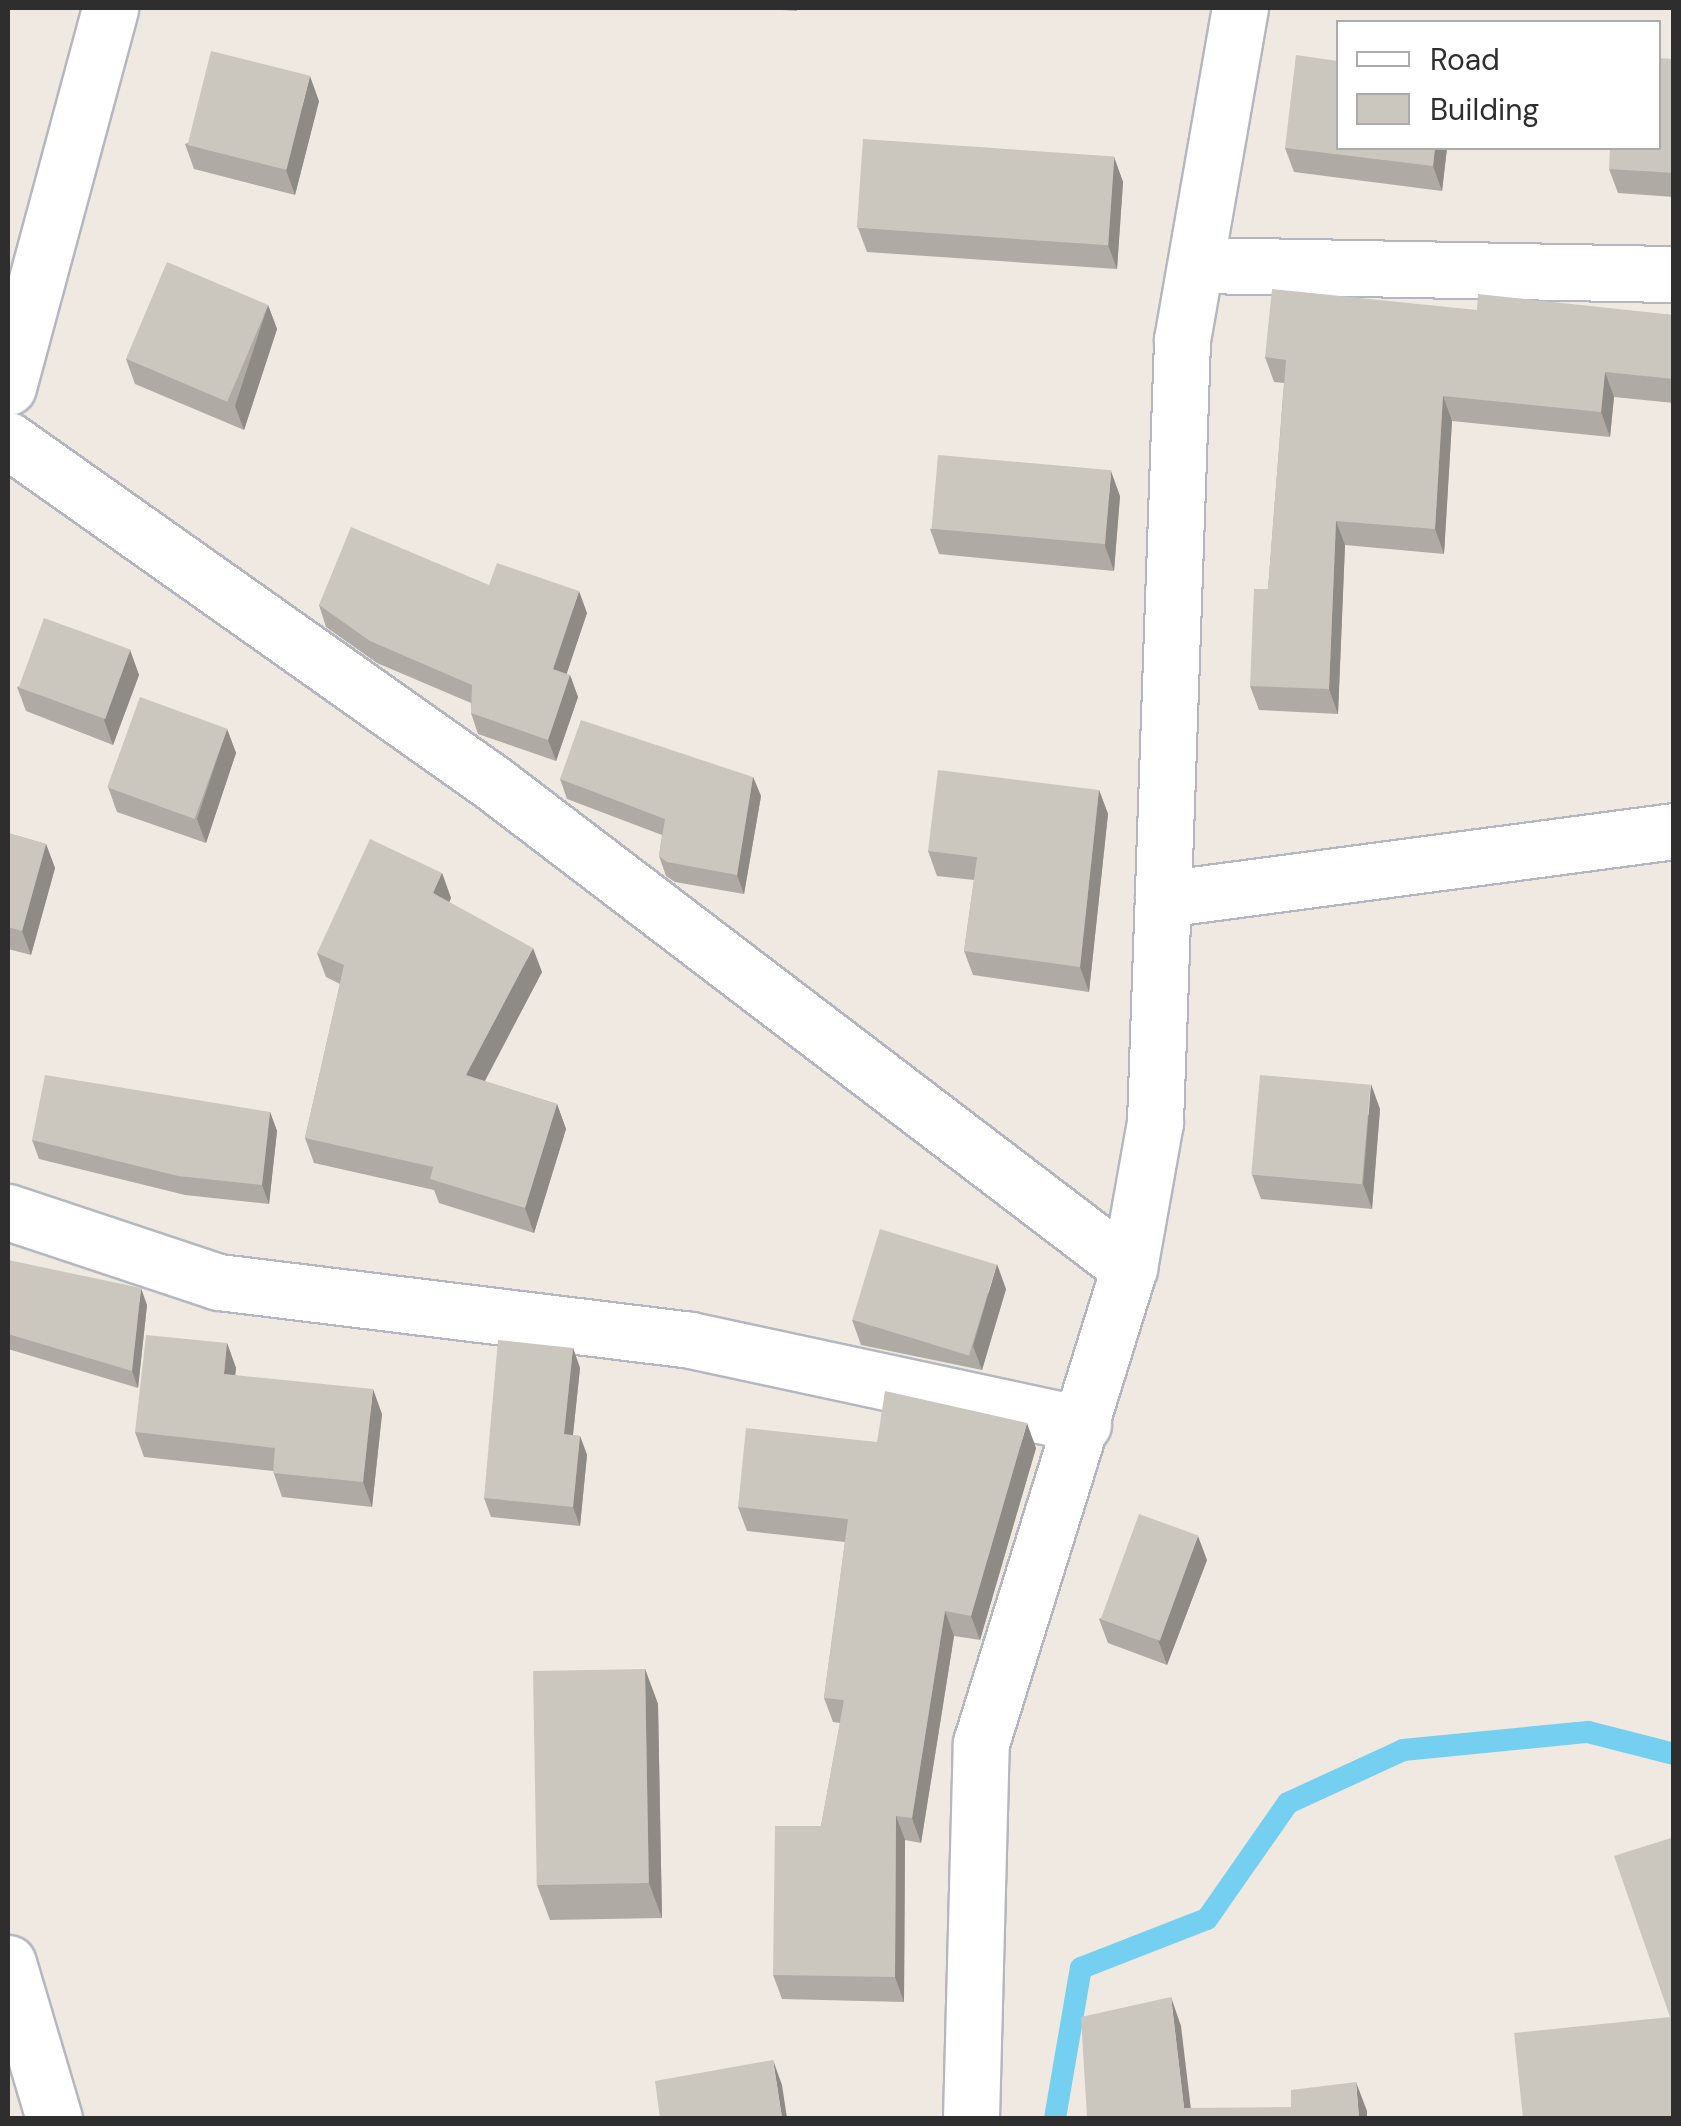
<!DOCTYPE html>
<html>
<head>
<meta charset="utf-8">
<style>
  body { margin:0 }
  #map { position:relative; width:1681px; height:2126px; overflow:hidden; background:#efe9e1; font-family:"DM Sans",sans-serif }
  div>[style] { position:absolute }
  [style*='--x'] { left:calc(var(--x)*1px); top:calc(var(--y)*1px); width:calc(var(--w)*1px); rotate:calc(var(--a)*1deg) }
  .stream>* { height:22px; margin:-11px; padding:0 11px; transform-origin:11px; border-radius:11px; background:#75cff0 }
  .roads { filter:drop-shadow(2px 0 #b4b7c1) drop-shadow(-2px 0 #b4b7c1) drop-shadow(0 2px #b4b7c1) drop-shadow(0 -2px #b4b7c1) }
  .street>* { height:55px; margin:-27.5px; padding:0 27.5px; transform-origin:27.5px; border-radius:27.5px; background:#fff }
  .secondary>* { height:55px; margin:-27.5px; padding:0 27.5px; transform-origin:27.5px; border-radius:27.5px; background:#fff }
  .wall>* { inset:0; background:#afaba4 }
  .shaded-wall>* { inset:0; background:#8e8b86 }
  .building>* { inset:0; background:#cbc7bf; transform-origin:0 0 }
  span { translate:-50% -50%; white-space:nowrap; text-align:center; line-height:1.15; -webkit-text-stroke:9px #fff; paint-order:stroke }
  .frame { position:absolute; inset:0; border:10px solid #2e2e2e; pointer-events:none }
  .legend { position:absolute; left:1336px; top:20px; width:325px; height:130px; box-sizing:border-box; background:#fff; border:2px solid #ababab; margin:0; padding:12px 18px; list-style:none; font-size:30px; color:#2e2e2e }
  .legend li { display:flex; align-items:center; gap:20px; height:50px }
  .legend b { width:50px; border:2px solid #ababab }
</style>
</head>
<body>
<div id="map">
  <div class="stream">
    <i style="--x:1055;--y:2118;--w:152;--a:-80.2"></i>
    <i style="--x:1081;--y:1968;--w:135;--a:-21.3"></i>
    <i style="--x:1207;--y:1919;--w:141;--a:-55.1"></i>
    <i style="--x:1288;--y:1803;--w:127;--a:-24.7"></i>
    <i style="--x:1403;--y:1750;--w:186;--a:-5.6"></i>
    <i style="--x:1588;--y:1732;--w:89;--a:14.3"></i>
  </div>
  <div class="roads">
    <div class="street">
      <i style="--x:1200;--y:265;--w:474;--a:1.1"></i>
      <i style="--x:8;--y:440;--w:594;--a:35.27"></i>
      <i style="--x:493;--y:783;--w:800;--a:37.33"></i>
      <i style="--x:1163;--y:899;--w:516;--a:-7.58"></i>
      <i style="--x:8;--y:1212;--w:222;--a:18.4"></i>
      <i style="--x:219;--y:1282;--w:475;--a:7"></i>
      <i style="--x:690;--y:1340;--w:402;--a:12.1"></i>
      <i style="--x:971;--y:2118;--w:375;--a:-88.5"></i>
      <i style="--x:981;--y:1743;--w:498;--a:-72.7"></i>
      <i style="--x:1129;--y:1268;--w:148;--a:-79.9"></i>
      <i style="--x:1155;--y:1122;--w:782;--a:-88.02"></i>
      <i style="--x:1182;--y:340;--w:337;--a:-80.1"></i>
    </div>
    <div class="secondary">
      <i style="--x:8;--y:387;--w:392;--a:-74.9"></i>
      <i style="--x:8;--y:1963;--w:162;--a:73.5"></i>
    </div>
  </div>
  <div class="wall">
    <i style="clip-path:polygon(752px 8px,797px 8px,797px 11px)"></i>
    <i style="clip-path:polygon(1674px 59px,1674px 197px,1618px 193px,1609px 169px)"></i>
    <i style="clip-path:polygon(319px 101px,295px 195px,194px 169px,185px 144px)"></i>
    <i style="clip-path:polygon(1285px 148px,1447px 148px,1442px 191px,1294px 172px)"></i>
    <i style="clip-path:polygon(1114px 157px,1123px 182px,1117px 269px,867px 252px,858px 228px)"></i>
    <i style="clip-path:polygon(268px 305px,277px 329px,244px 430px,135px 384px,126px 359px)"></i>
    <i style="clip-path:polygon(1477px 310px,1674px 315px,1674px 403px,1614px 397px,1610px 437px,1452px 421px,1444px 554px,1345px 545px,1338px 714px,1259px 710px,1250px 686px,1268px 589px,1284px 383px,1274px 382px,1265px 357px)"></i>
    <i style="clip-path:polygon(1120px 496px,1114px 571px,939px 554px,930px 529px)"></i>
    <i style="clip-path:polygon(489px 585px,587px 613px,566px 674px,570px 675px,578px 697px,556px 761px,478px 734px,471px 713px,471px 703px,377px 663px,326px 627px,319px 605px)"></i>
    <i style="clip-path:polygon(130px 650px,139px 675px,113px 745px,26px 711px,17px 687px)"></i>
    <i style="clip-path:polygon(227px 729px,236px 753px,206px 843px,117px 812px,108px 787px)"></i>
    <i style="clip-path:polygon(753px 777px,761px 796px,744px 894px,675px 882px,666px 876px,659px 856px,662px 835px,567px 799px,560px 779px)"></i>
    <i style="clip-path:polygon(1099px 790px,1108px 814px,1089px 992px,973px 975px,964px 951px,974px 880px,937px 876px,928px 851px)"></i>
    <i style="clip-path:polygon(8px 833px,46px 844px,55px 868px,31px 955px,8px 949px)"></i>
    <i style="clip-path:polygon(442px 873px,451px 898px,449px 902px,542px 972px,484px 1081px,557px 1104px,566px 1129px,534px 1233px,439px 1203px,434px 1190px,314px 1163px,305px 1138px,340px 984px,326px 977px,317px 953px)"></i>
    <i style="clip-path:polygon(1380px 1109px,1372px 1209px,1261px 1199px,1252px 1175px)"></i>
    <i style="clip-path:polygon(270px 1112px,277px 1131px,269px 1204px,185px 1195px,39px 1159px,32px 1140px)"></i>
    <i style="clip-path:polygon(8px 1260px,147px 1305px,138px 1388px,8px 1349px)"></i>
    <i style="clip-path:polygon(1006px 1289px,982px 1370px,861px 1345px,852px 1320px)"></i>
    <i style="clip-path:polygon(227px 1343px,236px 1368px,235px 1375px,382px 1414px,372px 1507px,282px 1497px,273px 1471px,144px 1457px,135px 1432px)"></i>
    <i style="clip-path:polygon(573px 1348px,580px 1368px,573px 1435px,580px 1436px,587px 1455px,580px 1526px,491px 1517px,484px 1498px)"></i>
    <i style="clip-path:polygon(877px 1442px,1036px 1448px,980px 1640px,954px 1636px,921px 1843px,905px 1840px,904px 2002px,782px 1999px,773px 1975px,821px 1826px,840px 1723px,833px 1722px,824px 1698px,845px 1542px,747px 1531px,738px 1507px)"></i>
    <i style="clip-path:polygon(1207px 1560px,1167px 1665px,1108px 1643px,1099px 1619px)"></i>
    <i style="clip-path:polygon(645px 1669px,658px 1704px,662px 1918px,550px 1920px,537px 1885px)"></i>
  </div>
  <div class="shaded-wall">
    <i style="clip-path:polygon(310px 76px,319px 101px,295px 195px,286px 170px)"></i>
    <i style="clip-path:polygon(1435px 148px,1447px 148px,1442px 191px,1433px 166px)"></i>
    <i style="clip-path:polygon(1114px 157px,1123px 182px,1117px 269px,1108px 245px)"></i>
    <i style="clip-path:polygon(268px 305px,277px 329px,244px 430px,235px 406px)"></i>
    <i style="clip-path:polygon(1605px 372px,1614px 397px,1610px 437px,1601px 412px)"></i>
    <i style="clip-path:polygon(1443px 396px,1452px 421px,1444px 554px,1435px 529px)"></i>
    <i style="clip-path:polygon(1111px 471px,1120px 496px,1114px 571px,1105px 546px)"></i>
    <i style="clip-path:polygon(1336px 521px,1345px 545px,1338px 714px,1329px 689px)"></i>
    <i style="clip-path:polygon(579px 591px,587px 613px,561px 691px,553px 669px)"></i>
    <i style="clip-path:polygon(130px 650px,139px 675px,113px 745px,104px 720px)"></i>
    <i style="clip-path:polygon(570px 675px,578px 697px,556px 761px,548px 740px)"></i>
    <i style="clip-path:polygon(227px 729px,236px 753px,206px 843px,197px 819px)"></i>
    <i style="clip-path:polygon(753px 777px,761px 796px,744px 894px,737px 875px)"></i>
    <i style="clip-path:polygon(1099px 790px,1108px 814px,1089px 992px,1080px 967px)"></i>
    <i style="clip-path:polygon(46px 844px,55px 868px,31px 955px,22px 931px)"></i>
    <i style="clip-path:polygon(442px 873px,451px 898px,442px 918px,433px 893px)"></i>
    <i style="clip-path:polygon(533px 948px,542px 972px,475px 1100px,466px 1075px)"></i>
    <i style="clip-path:polygon(1371px 1084px,1380px 1109px,1372px 1209px,1363px 1184px)"></i>
    <i style="clip-path:polygon(557px 1104px,566px 1129px,534px 1233px,525px 1208px)"></i>
    <i style="clip-path:polygon(270px 1112px,277px 1131px,269px 1204px,262px 1185px)"></i>
    <i style="clip-path:polygon(997px 1264px,1006px 1289px,982px 1370px,973px 1346px)"></i>
    <i style="clip-path:polygon(141px 1288px,147px 1305px,138px 1388px,132px 1371px)"></i>
    <i style="clip-path:polygon(227px 1343px,236px 1368px,233px 1398px,224px 1374px)"></i>
    <i style="clip-path:polygon(573px 1348px,580px 1368px,571px 1453px,564px 1434px)"></i>
    <i style="clip-path:polygon(373px 1389px,382px 1414px,372px 1507px,363px 1482px)"></i>
    <i style="clip-path:polygon(1027px 1423px,1036px 1448px,980px 1640px,971px 1616px)"></i>
    <i style="clip-path:polygon(580px 1436px,587px 1455px,580px 1526px,573px 1507px)"></i>
    <i style="clip-path:polygon(1198px 1536px,1207px 1560px,1167px 1665px,1158px 1640px)"></i>
    <i style="clip-path:polygon(945px 1611px,954px 1636px,921px 1843px,912px 1818px)"></i>
    <i style="clip-path:polygon(645px 1669px,658px 1704px,662px 1918px,649px 1883px)"></i>
    <i style="clip-path:polygon(896px 1816px,905px 1840px,904px 2002px,895px 1977px)"></i>
    <i style="clip-path:polygon(1171px 1997px,1181px 2026px,1192px 2118px,1184px 2108px)"></i>
    <i style="clip-path:polygon(773px 2060px,782px 2085px,787px 2118px,782px 2118px)"></i>
    <i style="clip-path:polygon(1356px 2082px,1367px 2111px,1367px 2118px,1359px 2118px)"></i>
  </div>
  <div class="building">
    <i style="left:211px;top:51px;width:102px;height:97px;rotate:14deg"></i>
    <i style="clip-path:polygon(1296px 55px,1338px 61px,1338px 148px,1435px 148px,1433px 166px,1285px 148px)"></i>
    <i style="clip-path:polygon(1658px 58px,1674px 59px,1674px 173px,1609px 169px,1610px 148px,1658px 148px)"></i>
    <i style="left:863px;top:139px;width:252px;height:89px;rotate:4deg"></i>
    <i style="left:167px;top:262px;width:110px;height:105px;rotate:23deg"></i>
    <i style="clip-path:polygon(1272px 289px,1477px 310px,1478px 294px,1674px 315px,1674px 379px,1605px 372px,1601px 412px,1443px 396px,1435px 529px,1336px 521px,1329px 689px,1250px 686px,1254px 589px,1268px 589px,1286px 360px,1265px 357px)"></i>
    <i style="left:938px;top:455px;width:174px;height:74px;rotate:5deg"></i>
    <i style="clip-path:polygon(351px 527px,489px 585px,497px 563px,579px 591px,553px 669px,570px 675px,548px 740px,471px 713px,472px 685px,370px 641px,319px 605px)"></i>
    <i style="left:44px;top:618px;width:92px;height:74px;rotate:20deg"></i>
    <i style="left:140px;top:697px;width:93px;height:96px;rotate:20deg"></i>
    <i style="clip-path:polygon(581px 720px,753px 777px,737px 875px,667px 862px,659px 856px,665px 819px,560px 779px)"></i>
    <i style="clip-path:polygon(938px 770px,1099px 790px,1080px 967px,964px 951px,977px 857px,928px 851px)"></i>
    <i style="clip-path:polygon(8px 833px,46px 844px,22px 931px,8px 927px)"></i>
    <i style="clip-path:polygon(370px 839px,442px 873px,433px 893px,533px 948px,466px 1075px,557px 1104px,525px 1208px,430px 1179px,433px 1167px,305px 1138px,344px 965px,317px 953px)"></i>
    <i style="clip-path:polygon(45px 1075px,270px 1112px,262px 1185px,178px 1176px,32px 1140px)"></i>
    <i style="left:1260px;top:1075px;width:111px;height:100px;rotate:5deg"></i>
    <i style="left:880px;top:1229px;width:122px;height:95px;rotate:17deg"></i>
    <i style="clip-path:polygon(8px 1260px,141px 1288px,132px 1371px,8px 1334px)"></i>
    <i style="clip-path:polygon(146px 1335px,227px 1343px,224px 1374px,373px 1389px,363px 1482px,273px 1473px,275px 1448px,135px 1432px)"></i>
    <i style="clip-path:polygon(498px 1340px,573px 1348px,564px 1434px,580px 1436px,573px 1507px,484px 1498px)"></i>
    <i style="clip-path:polygon(885px 1391px,1027px 1423px,971px 1616px,945px 1611px,912px 1818px,896px 1816px,895px 1977px,773px 1975px,775px 1826px,821px 1826px,844px 1700px,824px 1698px,848px 1519px,738px 1507px,746px 1428px,877px 1442px)"></i>
    <i style="left:1139px;top:1514px;width:63px;height:112px;rotate:20deg"></i>
    <i style="left:645px;top:1669px;width:214px;height:112px;rotate:89deg"></i>
    <i style="clip-path:polygon(1674px 1837px,1674px 2118px,1523px 2118px,1514px 2033px,1670px 2017px,1614px 1856px)"></i>
    <i style="clip-path:polygon(1171px 1997px,1184px 2108px,1291px 2107px,1291px 2090px,1356px 2082px,1359px 2118px,1087px 2118px,1081px 2017px)"></i>
    <i style="clip-path:polygon(773px 2060px,782px 2118px,660px 2118px,655px 2081px)"></i>
  </div>
  <div class="frame"></div>
  <ul class="legend">
  <li><b style="height:12px;background:#fff"></b>Road</li>
  <li><b style="height:28px;background:#cbc7bf"></b>Building</li>
  </ul>
</div>
</body>
</html>
